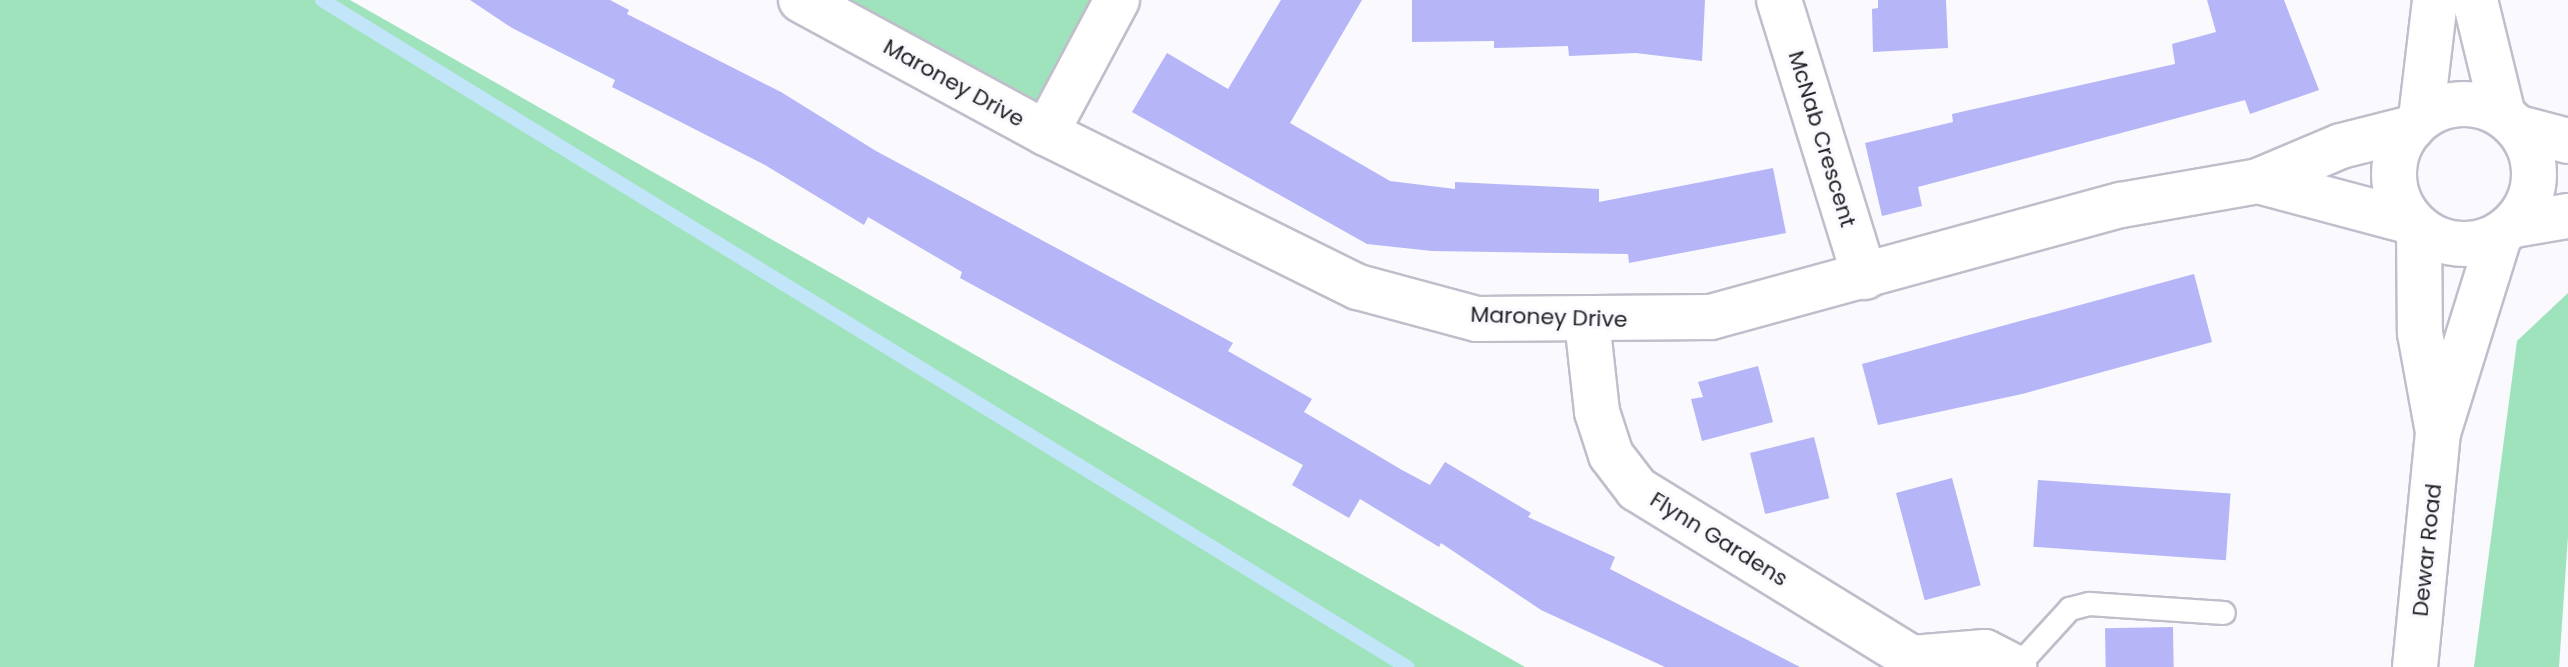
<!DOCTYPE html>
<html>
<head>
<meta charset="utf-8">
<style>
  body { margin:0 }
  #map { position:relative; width:2568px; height:667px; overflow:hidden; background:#f9f9fe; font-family:Poppins,sans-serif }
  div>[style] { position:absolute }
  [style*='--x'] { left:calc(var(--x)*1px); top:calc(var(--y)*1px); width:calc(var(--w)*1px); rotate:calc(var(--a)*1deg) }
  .green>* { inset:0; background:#9fe3bd }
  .stream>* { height:14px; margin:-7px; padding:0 7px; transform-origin:7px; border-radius:7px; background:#c2e5fa }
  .building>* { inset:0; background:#b6b5f7; transform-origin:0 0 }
  .roads { filter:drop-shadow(2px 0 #bfbeca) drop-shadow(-2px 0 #bfbeca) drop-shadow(0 2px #bfbeca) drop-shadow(0 -2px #bfbeca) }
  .service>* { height:22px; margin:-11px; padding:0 11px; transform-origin:11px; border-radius:11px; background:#fff }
  .minor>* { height:44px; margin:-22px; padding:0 22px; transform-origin:22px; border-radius:22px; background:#fff }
  .tertiary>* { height:44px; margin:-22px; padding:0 22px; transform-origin:22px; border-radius:22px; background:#fff }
  .tertiary>.ring { margin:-22px; padding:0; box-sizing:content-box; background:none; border:44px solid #fff; border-radius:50% }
  span { translate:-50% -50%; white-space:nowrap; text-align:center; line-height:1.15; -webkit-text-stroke:6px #f9f9fe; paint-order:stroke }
  .street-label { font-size:22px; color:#232327 }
</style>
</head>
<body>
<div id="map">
  <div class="green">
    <i style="clip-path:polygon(0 0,350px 0,1525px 667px,0 667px)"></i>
    <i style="clip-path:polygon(814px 0,1111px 0,1044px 126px)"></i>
    <i style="clip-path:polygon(2568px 293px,2568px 536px,2559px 667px,2474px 667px,2517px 341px)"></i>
  </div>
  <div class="stream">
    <i style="--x:322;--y:0;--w:1274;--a:31.58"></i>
  </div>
  <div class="building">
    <i style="clip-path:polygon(470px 0,610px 0,629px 10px,627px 14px,781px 92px,876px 151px,1233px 343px,1228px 351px,1312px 399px,1304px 412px,1402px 470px,1430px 485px,1445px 462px,1531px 513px,1528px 517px,1615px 557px,1610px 569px,1800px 667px,1665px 667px,1541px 610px,1441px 543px,1439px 547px,1360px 499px,1349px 518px,1292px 485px,1303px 465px,960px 278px,962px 272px,868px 217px,864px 225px,765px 165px,612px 87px,615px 80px,512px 28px)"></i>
    <i style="clip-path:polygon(1281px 0,1362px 0,1290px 123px,1390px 181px,1455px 189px,1455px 182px,1599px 189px,1599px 202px,1773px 168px,1786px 233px,1629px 263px,1628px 254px,1432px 251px,1367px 244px,1132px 112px,1167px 53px,1228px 89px)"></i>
    <i style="clip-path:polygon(1412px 0,1705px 0,1702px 61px,1636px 53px,1569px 56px,1568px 46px,1494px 48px,1494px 41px,1412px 42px)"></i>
    <i style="clip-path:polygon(1878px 0,1946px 0,1948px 48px,1873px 52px,1872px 9px,1878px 8px)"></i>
    <i style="clip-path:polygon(2207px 0,2284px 0,2319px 90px,2250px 114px,2245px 100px,1918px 187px,1922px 206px,1882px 216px,1865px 143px,1953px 122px,1952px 114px,2175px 64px,2172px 44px,2216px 32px)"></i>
    <i style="clip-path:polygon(2194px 274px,2212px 342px,2022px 394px,1878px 425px,1862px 364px)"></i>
    <i style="clip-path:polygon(1758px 366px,1773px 422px,1702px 441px,1691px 399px,1703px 397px,1698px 382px)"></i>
    <i style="left:1814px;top:437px;width:63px;height:66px;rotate:76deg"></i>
    <i style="left:1952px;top:478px;width:111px;height:58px;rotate:75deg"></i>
    <i style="left:2038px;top:480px;width:193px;height:67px;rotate:4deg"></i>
    <i style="left:2173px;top:627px;width:40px;height:68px;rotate:89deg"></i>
  </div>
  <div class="roads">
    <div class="service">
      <i style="--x:2017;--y:667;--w:79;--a:-47.6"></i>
      <i style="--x:2070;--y:609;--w:20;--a:-15"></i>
      <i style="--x:2089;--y:604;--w:135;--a:3.8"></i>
    </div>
    <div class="minor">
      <i style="--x:801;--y:0;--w:279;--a:28.5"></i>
      <i style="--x:1046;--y:133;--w:348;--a:26.3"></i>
      <i style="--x:1358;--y:287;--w:123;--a:15.1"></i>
      <i style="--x:1477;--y:319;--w:234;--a:-0.5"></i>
      <i style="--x:1711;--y:317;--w:425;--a:-15.3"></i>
      <i style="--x:2121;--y:205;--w:139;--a:-9.9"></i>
      <i style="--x:2258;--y:181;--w:90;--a:-22.9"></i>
      <i style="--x:2341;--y:146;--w:73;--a:-14.2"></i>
      <i style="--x:1779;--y:0;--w:290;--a:72.8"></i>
      <i style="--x:1046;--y:133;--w:151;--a:-61.9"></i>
      <i style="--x:2258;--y:181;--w:159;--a:14.9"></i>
      <i style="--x:1587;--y:321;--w:92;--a:83.7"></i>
      <i style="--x:1597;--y:412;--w:45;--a:72"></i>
      <i style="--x:1611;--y:455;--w:43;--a:52.6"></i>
      <i style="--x:1637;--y:489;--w:323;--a:31.6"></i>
      <i style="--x:1912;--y:658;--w:9;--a:84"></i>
      <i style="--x:1912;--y:658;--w:73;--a:-4.7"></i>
      <i style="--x:1985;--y:652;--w:33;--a:27"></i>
    </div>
    <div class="tertiary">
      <i style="--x:2475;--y:0;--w:118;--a:76.3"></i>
      <i class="ring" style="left:2394px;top:104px;width:96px;height:96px"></i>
      <i style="--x:2421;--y:118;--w:119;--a:-83.2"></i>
      <i style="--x:2519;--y:128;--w:51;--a:14.9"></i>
      <i style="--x:2514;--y:225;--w:55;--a:-9.5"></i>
      <i style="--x:2419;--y:228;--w:105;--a:89.5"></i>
      <i style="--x:2420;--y:333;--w:96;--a:79.7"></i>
      <i style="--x:2415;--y:667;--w:235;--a:-84.4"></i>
      <i style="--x:2438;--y:433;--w:205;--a:-72.7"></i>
    </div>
  </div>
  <div class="street-label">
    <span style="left:954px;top:83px;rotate:29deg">Maroney Drive</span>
    <span style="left:1822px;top:139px;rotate:73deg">McNab Crescent</span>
    <span style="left:1549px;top:317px;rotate:2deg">Maroney Drive</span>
    <span style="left:1719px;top:539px;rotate:32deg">Flynn Gardens</span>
    <span style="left:2427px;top:550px;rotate:-84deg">Dewar Road</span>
  </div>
</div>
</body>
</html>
